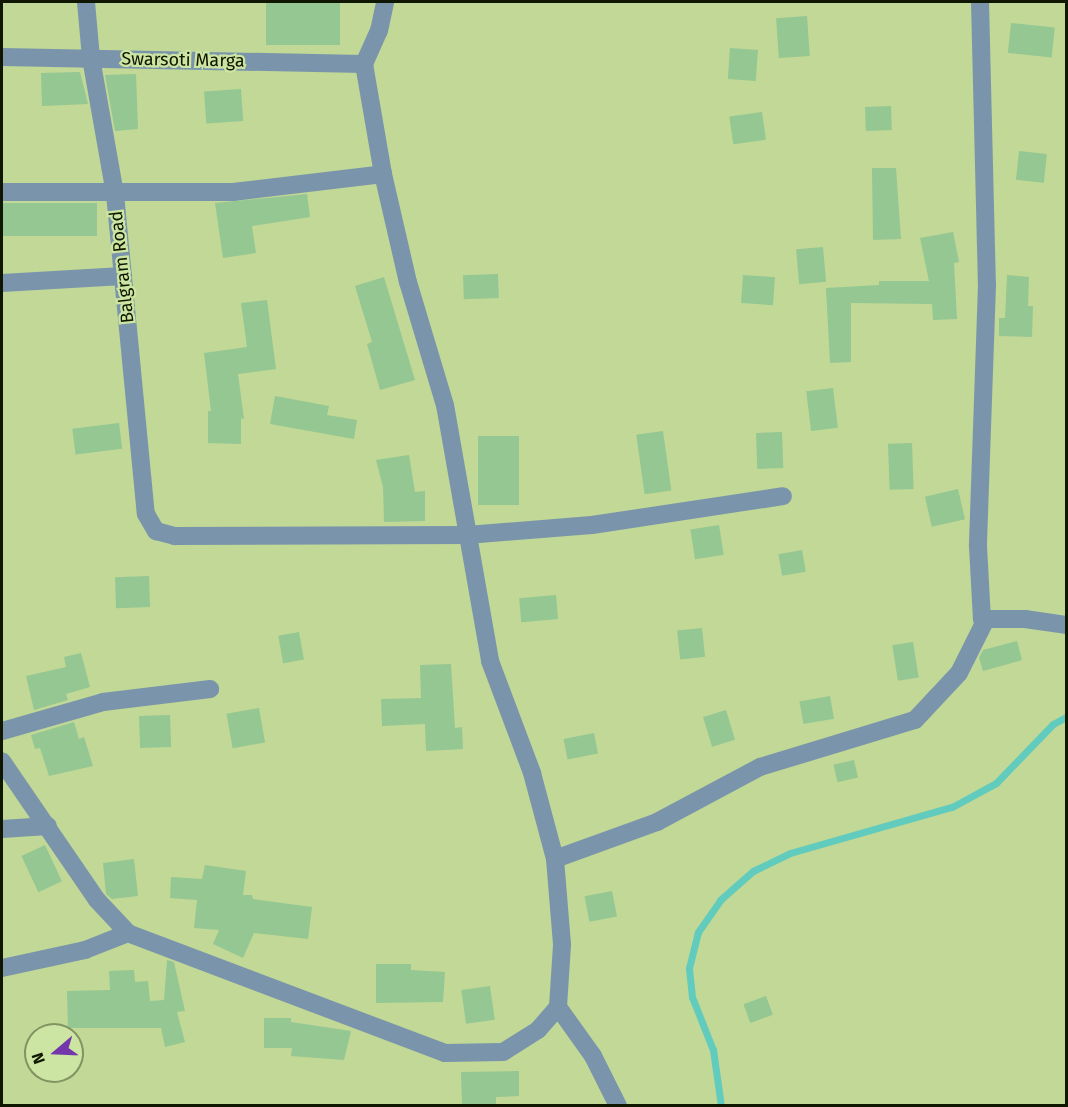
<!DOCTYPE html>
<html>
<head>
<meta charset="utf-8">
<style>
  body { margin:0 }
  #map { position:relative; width:1068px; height:1107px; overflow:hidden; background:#c1d896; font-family:"Fira Sans",sans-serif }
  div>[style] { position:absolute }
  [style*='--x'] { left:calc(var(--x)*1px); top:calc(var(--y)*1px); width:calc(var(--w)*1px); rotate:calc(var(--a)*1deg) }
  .stream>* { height:7px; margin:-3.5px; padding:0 3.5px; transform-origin:3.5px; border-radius:3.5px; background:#61cbbd }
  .building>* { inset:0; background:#94c792; transform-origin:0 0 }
  .minor>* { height:18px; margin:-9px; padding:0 9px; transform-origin:9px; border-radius:9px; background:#7a95ab }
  span { translate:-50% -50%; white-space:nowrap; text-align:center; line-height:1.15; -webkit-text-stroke:4.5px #cde5a2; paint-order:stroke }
  .street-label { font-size:18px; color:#101701 }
  .frame { position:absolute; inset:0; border:3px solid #101701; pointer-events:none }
  .north { position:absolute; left:24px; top:1023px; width:60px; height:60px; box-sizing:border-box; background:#cde5a2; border:2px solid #819362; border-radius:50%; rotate:251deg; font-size:16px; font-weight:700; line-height:24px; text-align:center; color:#101701 }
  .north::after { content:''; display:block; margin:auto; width:21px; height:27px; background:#7336ab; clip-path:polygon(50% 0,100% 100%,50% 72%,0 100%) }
</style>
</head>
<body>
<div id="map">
  <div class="stream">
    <i style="--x:721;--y:1106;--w:57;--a:-98.1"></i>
    <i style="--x:713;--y:1050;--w:57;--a:-111.6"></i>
    <i style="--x:692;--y:997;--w:29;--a:-96"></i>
    <i style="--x:689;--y:968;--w:37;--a:-76"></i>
    <i style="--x:698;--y:932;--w:39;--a:-55"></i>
    <i style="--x:720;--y:900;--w:44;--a:-41.3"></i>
    <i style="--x:753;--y:871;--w:41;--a:-25.9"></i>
    <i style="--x:790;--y:853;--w:168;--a:-15.9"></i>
    <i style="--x:952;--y:807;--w:50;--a:-28.6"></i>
    <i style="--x:996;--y:783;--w:82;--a:-46"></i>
    <i style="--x:1053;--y:724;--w:15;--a:-28"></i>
  </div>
  <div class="building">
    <i style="left:266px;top:2px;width:74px;height:43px"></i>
    <i style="left:807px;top:16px;width:40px;height:31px;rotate:86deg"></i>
    <i style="left:1011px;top:23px;width:44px;height:30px;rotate:6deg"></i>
    <i style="left:730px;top:48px;width:28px;height:31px;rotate:4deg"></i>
    <i style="clip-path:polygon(80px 72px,88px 104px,42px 106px,41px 73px)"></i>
    <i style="clip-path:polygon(136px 74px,138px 129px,115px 131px,105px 75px)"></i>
    <i style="left:241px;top:89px;width:32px;height:37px;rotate:86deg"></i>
    <i style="left:891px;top:106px;width:24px;height:26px;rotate:88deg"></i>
    <i style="left:762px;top:112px;width:28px;height:33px;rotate:82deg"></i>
    <i style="left:1019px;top:151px;width:28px;height:29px;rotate:6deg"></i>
    <i style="clip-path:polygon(872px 168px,896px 168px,901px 239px,873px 240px)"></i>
    <i style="clip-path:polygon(307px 194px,310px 217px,252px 226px,256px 253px,223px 258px,215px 203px)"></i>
    <i style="left:2px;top:203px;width:95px;height:33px"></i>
    <i style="clip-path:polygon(953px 232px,959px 262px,954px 263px,957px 319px,933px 320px,932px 304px,851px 303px,851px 362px,830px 363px,826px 288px,879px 285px,879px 281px,929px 281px,920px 238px)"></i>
    <i style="left:823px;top:247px;width:35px;height:27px;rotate:85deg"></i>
    <i style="left:498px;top:274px;width:24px;height:35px;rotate:88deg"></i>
    <i style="left:743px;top:275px;width:32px;height:28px;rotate:4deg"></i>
    <i style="clip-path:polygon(1007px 275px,1029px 277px,1028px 306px,1033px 306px,1032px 337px,999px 336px,999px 318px,1005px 318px)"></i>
    <i style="clip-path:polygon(384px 277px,415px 380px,380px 390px,367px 344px,372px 342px,355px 286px)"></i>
    <i style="clip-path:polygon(267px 300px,276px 369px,238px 374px,244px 419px,241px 418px,241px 444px,208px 443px,208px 411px,211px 411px,204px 353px,247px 347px,241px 303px)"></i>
    <i style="left:833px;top:388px;width:40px;height:27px;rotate:83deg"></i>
    <i style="clip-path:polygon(275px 396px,329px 406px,327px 415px,357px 420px,354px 439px,270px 424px)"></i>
    <i style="left:119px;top:423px;width:26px;height:47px;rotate:83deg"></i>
    <i style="left:663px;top:431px;width:60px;height:27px;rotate:82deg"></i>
    <i style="left:782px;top:432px;width:36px;height:26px;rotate:88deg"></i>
    <i style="left:519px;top:436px;width:69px;height:41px;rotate:90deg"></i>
    <i style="left:912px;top:443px;width:46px;height:24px;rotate:88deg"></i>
    <i style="clip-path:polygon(409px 455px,415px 492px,425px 491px,425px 521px,384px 522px,383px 487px,376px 460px)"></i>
    <i style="left:958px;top:489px;width:31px;height:34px;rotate:77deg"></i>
    <i style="left:719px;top:525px;width:30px;height:29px;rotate:81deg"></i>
    <i style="left:802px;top:550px;width:22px;height:24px;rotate:80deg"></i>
    <i style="left:149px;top:576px;width:31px;height:34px;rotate:88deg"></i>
    <i style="left:556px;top:595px;width:24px;height:37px;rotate:85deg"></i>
    <i style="left:702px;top:628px;width:29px;height:25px;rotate:84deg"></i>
    <i style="left:299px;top:632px;width:28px;height:21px;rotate:80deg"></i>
    <i style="clip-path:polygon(1017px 641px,1022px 660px,983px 671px,979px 658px,983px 650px)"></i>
    <i style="left:913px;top:642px;width:36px;height:21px;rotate:81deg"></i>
    <i style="clip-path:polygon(81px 653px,90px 687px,66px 694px,68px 700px,34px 710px,26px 676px,66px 667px,64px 657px)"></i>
    <i style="clip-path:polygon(451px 664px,455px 728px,462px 727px,463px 749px,426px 751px,425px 724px,382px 726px,381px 699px,421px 698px,420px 665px)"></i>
    <i style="left:830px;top:696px;width:23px;height:31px;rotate:80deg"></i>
    <i style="left:259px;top:708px;width:35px;height:33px;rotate:80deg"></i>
    <i style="left:726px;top:710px;width:31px;height:24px;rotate:73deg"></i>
    <i style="left:170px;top:715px;width:32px;height:31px;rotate:88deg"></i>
    <i style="clip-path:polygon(74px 722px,79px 739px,84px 737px,93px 766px,49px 776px,40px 748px,35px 749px,31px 735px)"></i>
    <i style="left:594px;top:733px;width:21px;height:31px;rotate:79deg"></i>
    <i style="left:854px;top:760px;width:18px;height:21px;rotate:77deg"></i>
    <i style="left:45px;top:845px;width:40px;height:26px;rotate:65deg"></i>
    <i style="clip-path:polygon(134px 859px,138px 896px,112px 899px,106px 894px,103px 863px)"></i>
    <i style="clip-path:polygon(205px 865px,246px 871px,243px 895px,252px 895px,253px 899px,312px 907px,308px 939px,254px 933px,243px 958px,213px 944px,219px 930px,194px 928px,197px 900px,170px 898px,171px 877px,202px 879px)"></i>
    <i style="left:612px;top:891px;width:26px;height:28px;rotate:79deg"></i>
    <i style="clip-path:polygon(167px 960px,174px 962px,185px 1011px,177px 1012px,185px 1042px,165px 1047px,161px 1028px,68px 1028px,67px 991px,110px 990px,109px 971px,134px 970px,135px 982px,148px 981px,150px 1001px,164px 1000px)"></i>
    <i style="clip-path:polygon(376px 964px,411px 964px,411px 970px,445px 972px,443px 1002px,376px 1003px)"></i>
    <i style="left:490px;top:986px;width:34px;height:29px;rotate:82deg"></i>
    <i style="left:766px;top:996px;width:20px;height:24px;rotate:70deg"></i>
    <i style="clip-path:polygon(264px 1018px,291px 1018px,291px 1022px,351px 1031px,344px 1060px,291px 1056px,292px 1048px,264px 1048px)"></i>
    <i style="clip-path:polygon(519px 1071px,519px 1096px,496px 1097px,496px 1106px,462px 1106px,461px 1072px)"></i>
  </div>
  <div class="minor">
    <i style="--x:86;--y:2;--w:56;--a:84.9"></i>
    <i style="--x:91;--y:58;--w:138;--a:80"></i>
    <i style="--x:115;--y:194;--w:321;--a:84.5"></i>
    <i style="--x:146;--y:514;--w:20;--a:60"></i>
    <i style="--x:156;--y:531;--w:20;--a:15"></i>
    <i style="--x:175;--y:536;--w:292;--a:-0.2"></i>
    <i style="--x:467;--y:535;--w:125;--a:-4.6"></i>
    <i style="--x:592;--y:525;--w:193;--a:-8.6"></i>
    <i style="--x:980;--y:2;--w:283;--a:88.6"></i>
    <i style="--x:987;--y:285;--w:261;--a:92"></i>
    <i style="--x:978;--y:546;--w:73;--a:86.9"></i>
    <i style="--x:982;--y:619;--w:43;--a:0"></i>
    <i style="--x:1025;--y:619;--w:41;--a:8.3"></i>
    <i style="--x:2;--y:57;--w:362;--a:1.1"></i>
    <i style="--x:383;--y:174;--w:112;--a:-99.8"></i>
    <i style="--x:364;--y:64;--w:36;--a:-66"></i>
    <i style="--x:379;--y:31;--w:30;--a:-78"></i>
    <i style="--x:2;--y:192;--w:231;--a:0"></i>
    <i style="--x:233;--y:192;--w:151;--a:-6.8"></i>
    <i style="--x:383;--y:174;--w:111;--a:77"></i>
    <i style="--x:408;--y:282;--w:128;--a:73.3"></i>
    <i style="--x:445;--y:405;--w:260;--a:80"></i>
    <i style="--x:490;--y:661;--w:120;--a:69.4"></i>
    <i style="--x:532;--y:773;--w:89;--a:75"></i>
    <i style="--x:555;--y:859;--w:86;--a:85.3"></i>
    <i style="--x:562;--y:945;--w:62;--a:93.7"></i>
    <i style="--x:558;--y:1007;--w:30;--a:131"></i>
    <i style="--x:538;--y:1030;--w:41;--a:147.8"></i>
    <i style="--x:503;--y:1052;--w:58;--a:179"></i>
    <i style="--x:445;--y:1053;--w:339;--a:-159.3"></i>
    <i style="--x:128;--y:933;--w:45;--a:-133.2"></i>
    <i style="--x:97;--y:900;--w:168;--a:-124.4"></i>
    <i style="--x:2;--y:283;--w:121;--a:-3.3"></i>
    <i style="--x:2;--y:731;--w:105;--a:-16"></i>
    <i style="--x:103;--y:702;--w:108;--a:-6.9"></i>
    <i style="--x:2;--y:829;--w:46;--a:-3.7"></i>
    <i style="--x:555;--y:859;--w:109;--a:-19.9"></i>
    <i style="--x:657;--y:822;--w:117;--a:-28.1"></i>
    <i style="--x:760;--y:767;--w:162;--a:-16.9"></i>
    <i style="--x:915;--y:720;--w:64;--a:-46.9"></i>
    <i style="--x:959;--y:673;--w:60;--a:-63.4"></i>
    <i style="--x:2;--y:968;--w:85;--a:-12.2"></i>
    <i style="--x:85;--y:950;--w:46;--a:-21.6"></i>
    <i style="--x:558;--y:1007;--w:60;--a:54.5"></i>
    <i style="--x:593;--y:1056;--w:56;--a:63.4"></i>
  </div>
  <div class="street-label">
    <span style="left:183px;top:60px;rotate:1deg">Swarsoti Marga</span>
    <span style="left:122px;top:267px;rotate:-96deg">Balgram Road</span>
  </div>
  <div class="frame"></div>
  <div class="north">N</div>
</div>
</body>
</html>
